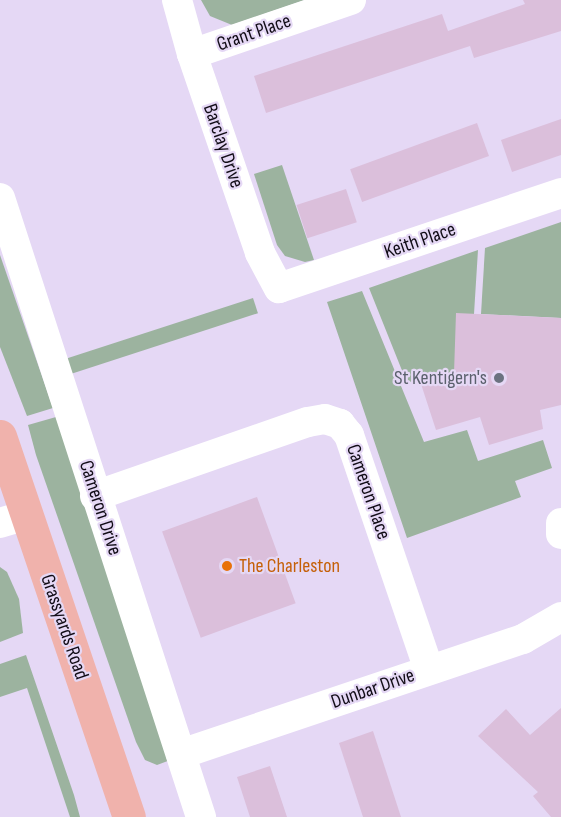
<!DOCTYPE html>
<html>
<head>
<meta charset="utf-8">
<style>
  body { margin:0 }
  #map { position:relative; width:561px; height:817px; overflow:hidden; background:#e5d8f5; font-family:"Sofia Sans Condensed",sans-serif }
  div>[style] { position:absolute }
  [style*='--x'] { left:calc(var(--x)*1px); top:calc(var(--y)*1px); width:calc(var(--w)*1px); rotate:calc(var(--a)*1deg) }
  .green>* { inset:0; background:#9cb39f; transform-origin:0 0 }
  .building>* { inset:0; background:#dbbfdb; transform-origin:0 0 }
  .minor>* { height:30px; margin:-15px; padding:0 15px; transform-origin:15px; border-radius:15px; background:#fff }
  .major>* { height:33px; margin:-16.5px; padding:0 16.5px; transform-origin:16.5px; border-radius:16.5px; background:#f0b2ac }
  .dots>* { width:16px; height:16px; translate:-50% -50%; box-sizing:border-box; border:3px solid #e5d8f5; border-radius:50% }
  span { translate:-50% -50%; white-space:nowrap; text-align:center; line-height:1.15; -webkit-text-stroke:4.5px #e5d8f5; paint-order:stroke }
  .street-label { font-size:20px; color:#110c16 }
  .worship-label { font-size:20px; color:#5b616d }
  .right { translate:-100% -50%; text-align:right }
  .food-label { font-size:20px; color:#c56008 }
  .left { translate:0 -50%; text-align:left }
</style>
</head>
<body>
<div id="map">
  <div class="green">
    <i style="clip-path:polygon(201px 0,305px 0,232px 25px,210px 16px)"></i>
    <i style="clip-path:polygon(282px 165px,314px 260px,305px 262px,285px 256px,277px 245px,254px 174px)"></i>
    <i style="clip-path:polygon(561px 222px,561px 318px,481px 314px,485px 248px)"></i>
    <i style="clip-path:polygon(478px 250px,474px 314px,454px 373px,421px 384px,418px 379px,407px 383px,369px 288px)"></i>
    <i style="clip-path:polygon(0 255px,53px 408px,27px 416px,0 347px)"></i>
    <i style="clip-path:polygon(362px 291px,424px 442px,467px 430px,478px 461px,543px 440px,552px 468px,515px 481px,521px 497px,407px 538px,327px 302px)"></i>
    <i style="left:253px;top:298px;width:16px;height:196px;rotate:72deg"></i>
    <i style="clip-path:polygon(56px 417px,173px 759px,157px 765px,145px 760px,136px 742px,36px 455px,28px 425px)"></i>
    <i style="clip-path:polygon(0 567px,7px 572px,19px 599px,23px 633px,0 642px)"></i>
    <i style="clip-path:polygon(26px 655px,74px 795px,80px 817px,70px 817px,27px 688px,0 697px,0 664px)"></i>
  </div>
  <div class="building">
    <i style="clip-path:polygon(523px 0,561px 0,561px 31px,474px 58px,470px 46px,266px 113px,254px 76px,442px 14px,448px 31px,525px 4px)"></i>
    <i style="clip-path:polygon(561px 119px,561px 155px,512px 172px,501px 140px)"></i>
    <i style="left:477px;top:123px;width:35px;height:135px;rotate:70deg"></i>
    <i style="left:346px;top:189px;width:35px;height:52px;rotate:72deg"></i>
    <i style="clip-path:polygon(456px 313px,561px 318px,561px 405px,540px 410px,543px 429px,489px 445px,480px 417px,436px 430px,421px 384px,454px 373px)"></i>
    <i style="left:257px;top:497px;width:113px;height:101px;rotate:70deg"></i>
    <i style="clip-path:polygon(561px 708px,561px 817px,551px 817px,533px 796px,538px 792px,478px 736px,506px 709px,530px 735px)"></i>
    <i style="clip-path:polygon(373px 731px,401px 817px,363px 817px,339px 743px)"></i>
    <i style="clip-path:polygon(270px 766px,287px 817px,250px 817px,237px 777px)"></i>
  </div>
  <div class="minor">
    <i style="--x:177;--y:0;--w:56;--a:74.5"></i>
    <i style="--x:192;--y:54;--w:210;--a:71.1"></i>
    <i style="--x:260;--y:253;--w:40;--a:62"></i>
    <i style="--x:279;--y:288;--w:298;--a:-18.6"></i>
    <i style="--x:192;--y:54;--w:168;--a:-18.8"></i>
    <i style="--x:0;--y:198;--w:651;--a:72.01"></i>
    <i style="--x:95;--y:496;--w:225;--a:-19.2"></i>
    <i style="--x:308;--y:422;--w:17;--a:-10"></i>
    <i style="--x:325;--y:419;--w:16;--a:18"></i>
    <i style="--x:340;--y:424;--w:14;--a:51"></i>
    <i style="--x:349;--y:435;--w:248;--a:71.2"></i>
    <i style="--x:0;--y:523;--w:28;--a:-17"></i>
    <i style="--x:561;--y:523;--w:11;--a:90"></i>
    <i style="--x:181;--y:754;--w:361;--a:-18.6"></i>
    <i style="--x:523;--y:639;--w:44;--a:-30.1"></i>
  </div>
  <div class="major">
    <i style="--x:0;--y:436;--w:402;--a:71.3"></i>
  </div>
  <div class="dots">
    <i style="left:499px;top:378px;background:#6b7280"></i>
    <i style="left:227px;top:566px;background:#e8710a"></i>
  </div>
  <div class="street-label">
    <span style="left:254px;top:33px;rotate:-19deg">Grant Place</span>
    <span style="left:223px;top:146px;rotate:71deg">Barclay Drive</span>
    <span style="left:420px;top:241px;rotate:-19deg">Keith Place</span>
    <span style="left:368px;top:492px;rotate:71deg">Cameron Place</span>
    <span style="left:100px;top:508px;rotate:72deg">Cameron Drive</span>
    <span style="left:64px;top:627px;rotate:71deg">Grassyards Road</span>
    <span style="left:373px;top:689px;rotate:-19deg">Dunbar Drive</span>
  </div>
  <div class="worship-label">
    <span class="right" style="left:487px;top:378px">St Kentigern's</span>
  </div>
  <div class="food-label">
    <span class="left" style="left:239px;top:566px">The Charleston</span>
  </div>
</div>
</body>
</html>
